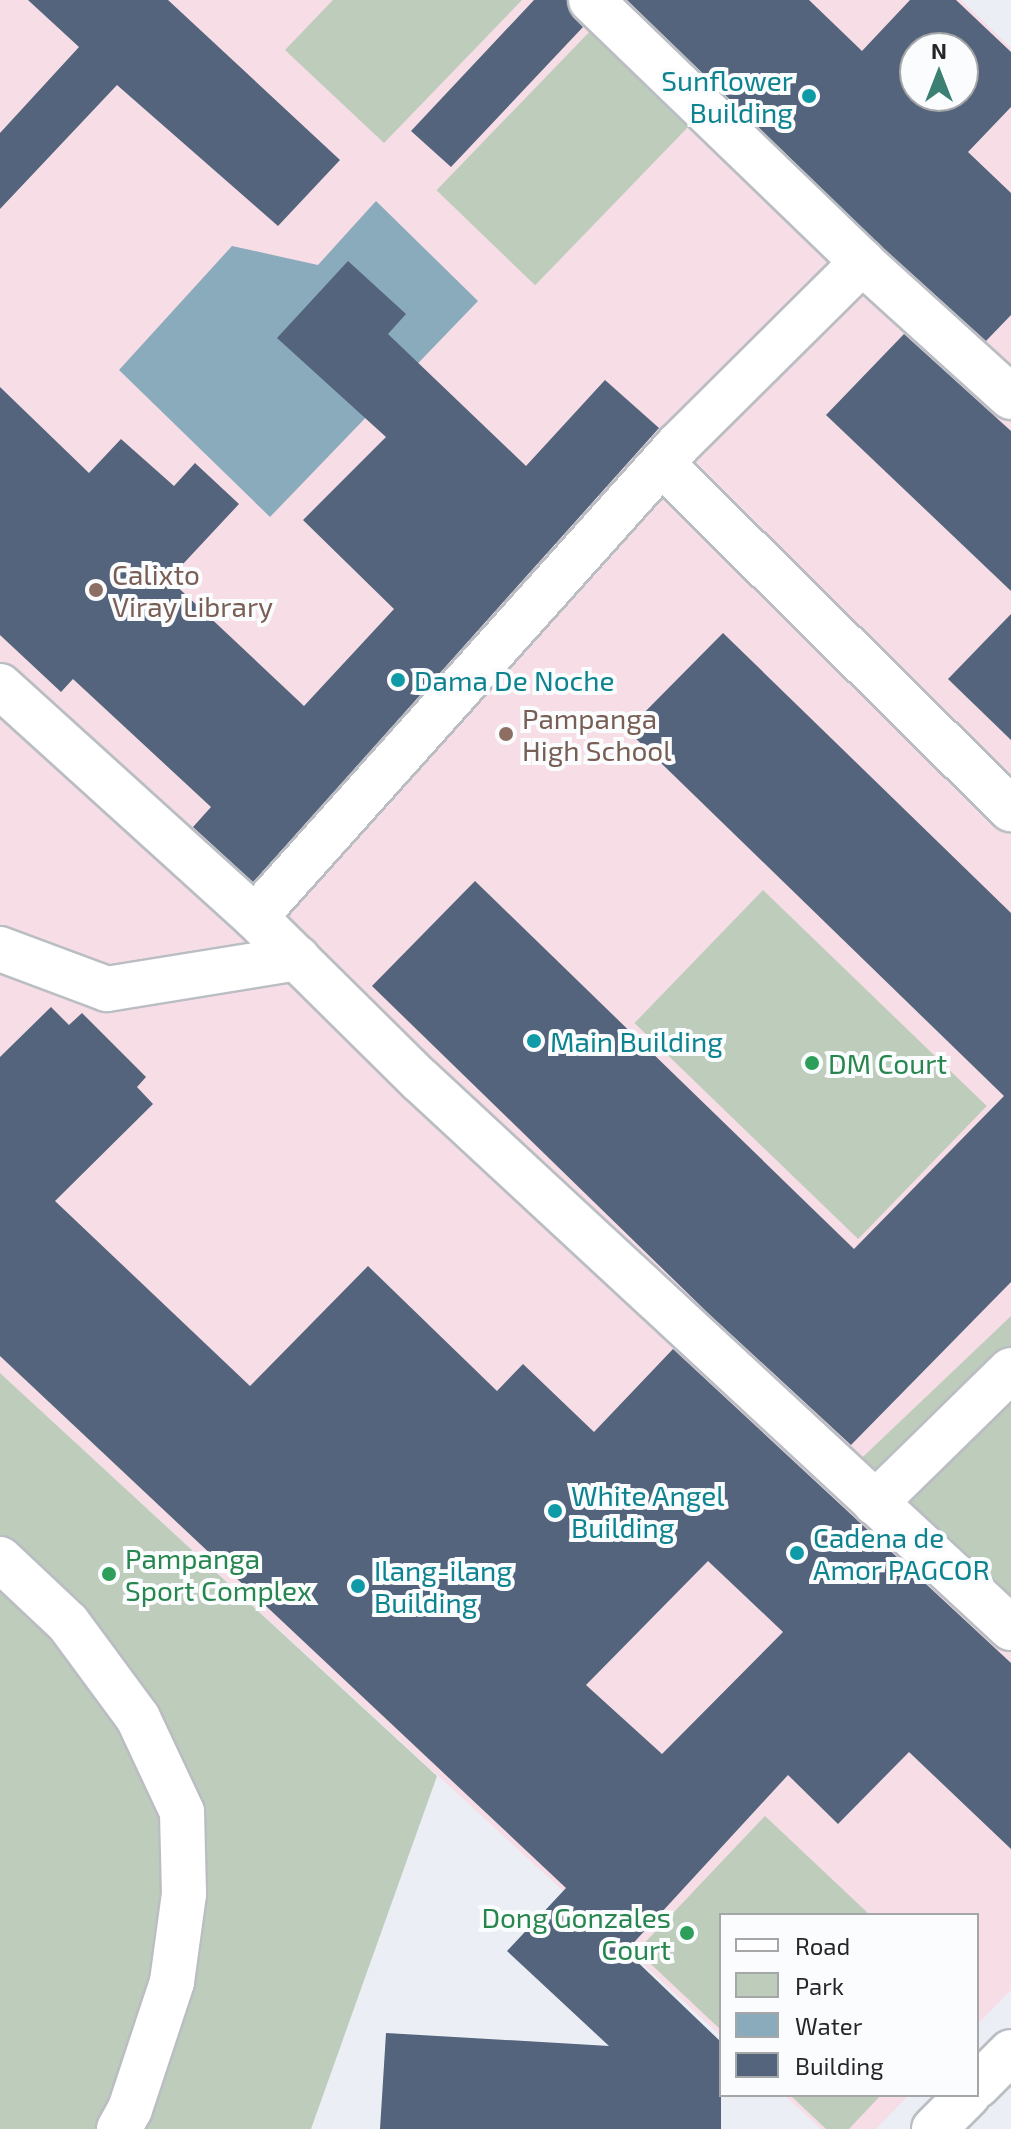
<!DOCTYPE html>
<html>
<head>
<meta charset="utf-8">
<style>
  body { margin:0 }
  #map { position:relative; width:1011px; height:2129px; overflow:hidden; background:#ebeff5; font-family:"Exo 2",sans-serif }
  div>[style] { position:absolute }
  [style*='--x'] { left:calc(var(--x)*1px); top:calc(var(--y)*1px); width:calc(var(--w)*1px); rotate:calc(var(--a)*1deg) }
  .education>* { inset:0; background:#f6dde6 }
  .green>* { inset:0; background:#bdccbb; transform-origin:0 0 }
  .water>* { inset:0; background:#8aabbc }
  .building>* { inset:0; background:#54647c }
  .roads { filter:drop-shadow(2px 0 #babec3) drop-shadow(-2px 0 #babec3) drop-shadow(0 2px #babec3) drop-shadow(0 -2px #babec3) }
  .minor>* { height:44px; margin:-22px; padding:0 22px; transform-origin:22px; border-radius:22px; background:#fff }
  .dots>* { width:22px; height:22px; translate:-50% -50%; box-sizing:border-box; border:4px solid #fbfcfe; border-radius:50% }
  span { translate:-50% -50%; white-space:nowrap; text-align:center; line-height:1.15; -webkit-text-stroke:8px #fbfcfe; paint-order:stroke }
  .culture-label { font-size:28px; color:#0d838f }
  .right { translate:-100% -50%; text-align:right }
  .left { translate:0 -50%; text-align:left }
  .education-label { font-size:28px; color:#785e54 }
  .leisure-label { font-size:28px; color:#27864d }
  .legend { position:absolute; left:719px; top:1913px; width:260px; height:184px; box-sizing:border-box; background:#fbfcfe; border:2px solid #a5a6a8; margin:0; padding:10px 14px; list-style:none; font-size:24px; color:#252628 }
  .legend li { display:flex; align-items:center; gap:16px; height:40px }
  .legend b { width:40px; border:2px solid #a5a6a8 }
  .north { position:absolute; left:899px; top:32px; width:80px; height:80px; box-sizing:border-box; background:#fbfcfe; border:2px solid #a5a6a8; border-radius:50%; rotate:0deg; font-size:22px; font-weight:700; line-height:32px; text-align:center; color:#252628 }
  .north::after { content:''; display:block; margin:auto; width:28px; height:36px; background:#3c7f73; clip-path:polygon(50% 0,100% 100%,50% 72%,0 100%) }
</style>
</head>
<body>
<div id="map">
  <div class="education">
    <i style="clip-path:polygon(evenodd,0 0,961px 0,1011px 48px,1011px 1990px,977px 2025px,977px 1915px,721px 1915px,721px 2036px,0 1373px,0 0,915px 48px,963px 48px,963px 96px,915px 96px,915px 48px)"></i>
    <i style="clip-path:polygon(784px 2095px,909px 2095px,876px 2129px,821px 2129px)"></i>
  </div>
  <div class="green">
    <i style="clip-path:polygon(333px 0,522px 0,384px 143px,285px 50px)"></i>
    <i style="left:597px;top:24px;width:137px;height:231px;rotate:44deg"></i>
    <i style="left:763px;top:890px;width:311px;height:185px;rotate:44deg"></i>
    <i style="clip-path:polygon(1011px 1316px,1011px 1636px,846px 1473px)"></i>
    <i style="clip-path:polygon(0 1373px,437px 1776px,311px 2129px,0 2129px)"></i>
    <i style="clip-path:polygon(765px 1816px,870px 1915px,721px 1915px,721px 2030px,637px 1951px)"></i>
    <i style="clip-path:polygon(790px 2095px,881px 2095px,849px 2129px,826px 2129px)"></i>
  </div>
  <div class="water">
    <i style="clip-path:polygon(376px 201px,478px 301px,270px 517px,119px 370px,232px 246px,318px 265px)"></i>
  </div>
  <div class="building">
    <i style="clip-path:polygon(28px 0,168px 0,340px 160px,278px 226px,117px 85px,0 209px,0 133px,79px 47px)"></i>
    <i style="clip-path:polygon(534px 0,567px 0,573px 17px,583px 27px,451px 167px,411px 131px)"></i>
    <i style="clip-path:polygon(evenodd,627px 0,809px 0,862px 51px,910px 0,956px 0,1011px 52px,1011px 107px,968px 152px,1011px 193px,1011px 315px,986px 341px,879px 244px,627px 0,915px 48px,963px 48px,963px 96px,915px 96px,915px 48px)"></i>
    <i style="clip-path:polygon(348px 261px,406px 314px,388px 334px,526px 466px,605px 380px,659px 428px,253px 882px,193px 827px,211px 807px,73px 679px,61px 692px,0 635px,0 387px,89px 473px,121px 439px,174px 486px,195px 463px,239px 504px,169px 579px,304px 706px,394px 609px,303px 520px,386px 437px,277px 338px)"></i>
    <i style="clip-path:polygon(904px 334px,1011px 431px,1011px 591px,826px 415px)"></i>
    <i style="clip-path:polygon(1011px 614px,1011px 740px,948px 679px)"></i>
    <i style="clip-path:polygon(723px 633px,1011px 913px,1011px 1282px,851px 1445px,708px 1313px,372px 986px,475px 881px,854px 1249px,1004px 1096px,627px 730px)"></i>
    <i style="clip-path:polygon(evenodd,51px 1007px,69px 1025px,82px 1013px,146px 1077px,137px 1087px,153px 1104px,55px 1201px,250px 1386px,368px 1266px,497px 1391px,523px 1364px,594px 1432px,673px 1349px,1011px 1663px,1011px 1849px,909px 1752px,838px 1824px,788px 1775px,626px 1951px,721px 2042px,721px 2129px,380px 2129px,386px 2033px,609px 2046px,507px 1951px,566px 1888px,0 1356px,0 1057px,51px 1007px,708px 1561px,783px 1632px,662px 1754px,586px 1685px,708px 1561px)"></i>
  </div>
  <div class="roads">
    <div class="minor">
      <i style="--x:591;--y:0;--w:377;--a:44"></i>
      <i style="--x:862;--y:262;--w:201;--a:42.2"></i>
      <i style="--x:662;--y:464;--w:491;--a:44.7"></i>
      <i style="--x:0;--y:686;--w:344;--a:42.2"></i>
      <i style="--x:255;--y:917;--w:634;--a:-48.13"></i>
      <i style="--x:678;--y:445;--w:260;--a:-44.8"></i>
      <i style="--x:255;--y:917;--w:232;--a:44.7"></i>
      <i style="--x:420;--y:1080;--w:806;--a:42.84"></i>
      <i style="--x:0;--y:949;--w:114;--a:20.5"></i>
      <i style="--x:107;--y:989;--w:193;--a:-9.2"></i>
      <i style="--x:875;--y:1503;--w:190;--a:-44.4"></i>
      <i style="--x:0;--y:1559;--w:93;--a:43.3"></i>
      <i style="--x:68;--y:1623;--w:118;--a:53.6"></i>
      <i style="--x:138;--y:1718;--w:104;--a:64.9"></i>
      <i style="--x:182;--y:1812;--w:82;--a:88.6"></i>
      <i style="--x:184;--y:1894;--w:89;--a:97.8"></i>
      <i style="--x:172;--y:1982;--w:134;--a:108.3"></i>
      <i style="--x:130;--y:2109;--w:23;--a:119"></i>
      <i style="--x:977;--y:2086;--w:48;--a:-45"></i>
      <i style="--x:934;--y:2129;--w:48;--a:-45"></i>
    </div>
  </div>
  <div class="dots">
    <i style="left:809px;top:96px;background:#0f9aa8"></i>
    <i style="left:96px;top:590px;background:#8d6e63"></i>
    <i style="left:398px;top:680px;background:#0f9aa8"></i>
    <i style="left:506px;top:734px;background:#8d6e63"></i>
    <i style="left:534px;top:1041px;background:#0f9aa8"></i>
    <i style="left:812px;top:1063px;background:#2e9e5b"></i>
    <i style="left:555px;top:1511px;background:#0f9aa8"></i>
    <i style="left:797px;top:1553px;background:#0f9aa8"></i>
    <i style="left:109px;top:1574px;background:#2e9e5b"></i>
    <i style="left:358px;top:1586px;background:#0f9aa8"></i>
    <i style="left:687px;top:1933px;background:#2e9e5b"></i>
  </div>
  <div class="culture-label">
    <span class="right" style="left:793px;top:96px">Sunflower<br>Building</span>
    <span class="left" style="left:414px;top:680px">Dama De Noche</span>
    <span class="left" style="left:550px;top:1041px">Main Building</span>
    <span class="left" style="left:571px;top:1511px">White Angel<br>Building</span>
    <span class="left" style="left:813px;top:1553px">Cadena de<br>Amor PAGCOR</span>
    <span class="left" style="left:374px;top:1586px">Ilang-ilang<br>Building</span>
  </div>
  <div class="education-label">
    <span class="left" style="left:112px;top:590px">Calixto<br>Viray Library</span>
    <span class="left" style="left:522px;top:734px">Pampanga<br>High School</span>
  </div>
  <div class="leisure-label">
    <span class="left" style="left:828px;top:1063px">DM Court</span>
    <span class="left" style="left:125px;top:1574px">Pampanga<br>Sport Complex</span>
    <span class="right" style="left:671px;top:1933px">Dong Gonzales<br>Court</span>
  </div>
  <ul class="legend">
  <li><b style="height:10px;background:#fff"></b>Road</li>
  <li><b style="height:22px;background:#bdccbb"></b>Park</li>
  <li><b style="height:22px;background:#8aabbc"></b>Water</li>
  <li><b style="height:22px;background:#54647c"></b>Building</li>
  </ul>
  <div class="north">N</div>
</div>
</body>
</html>
